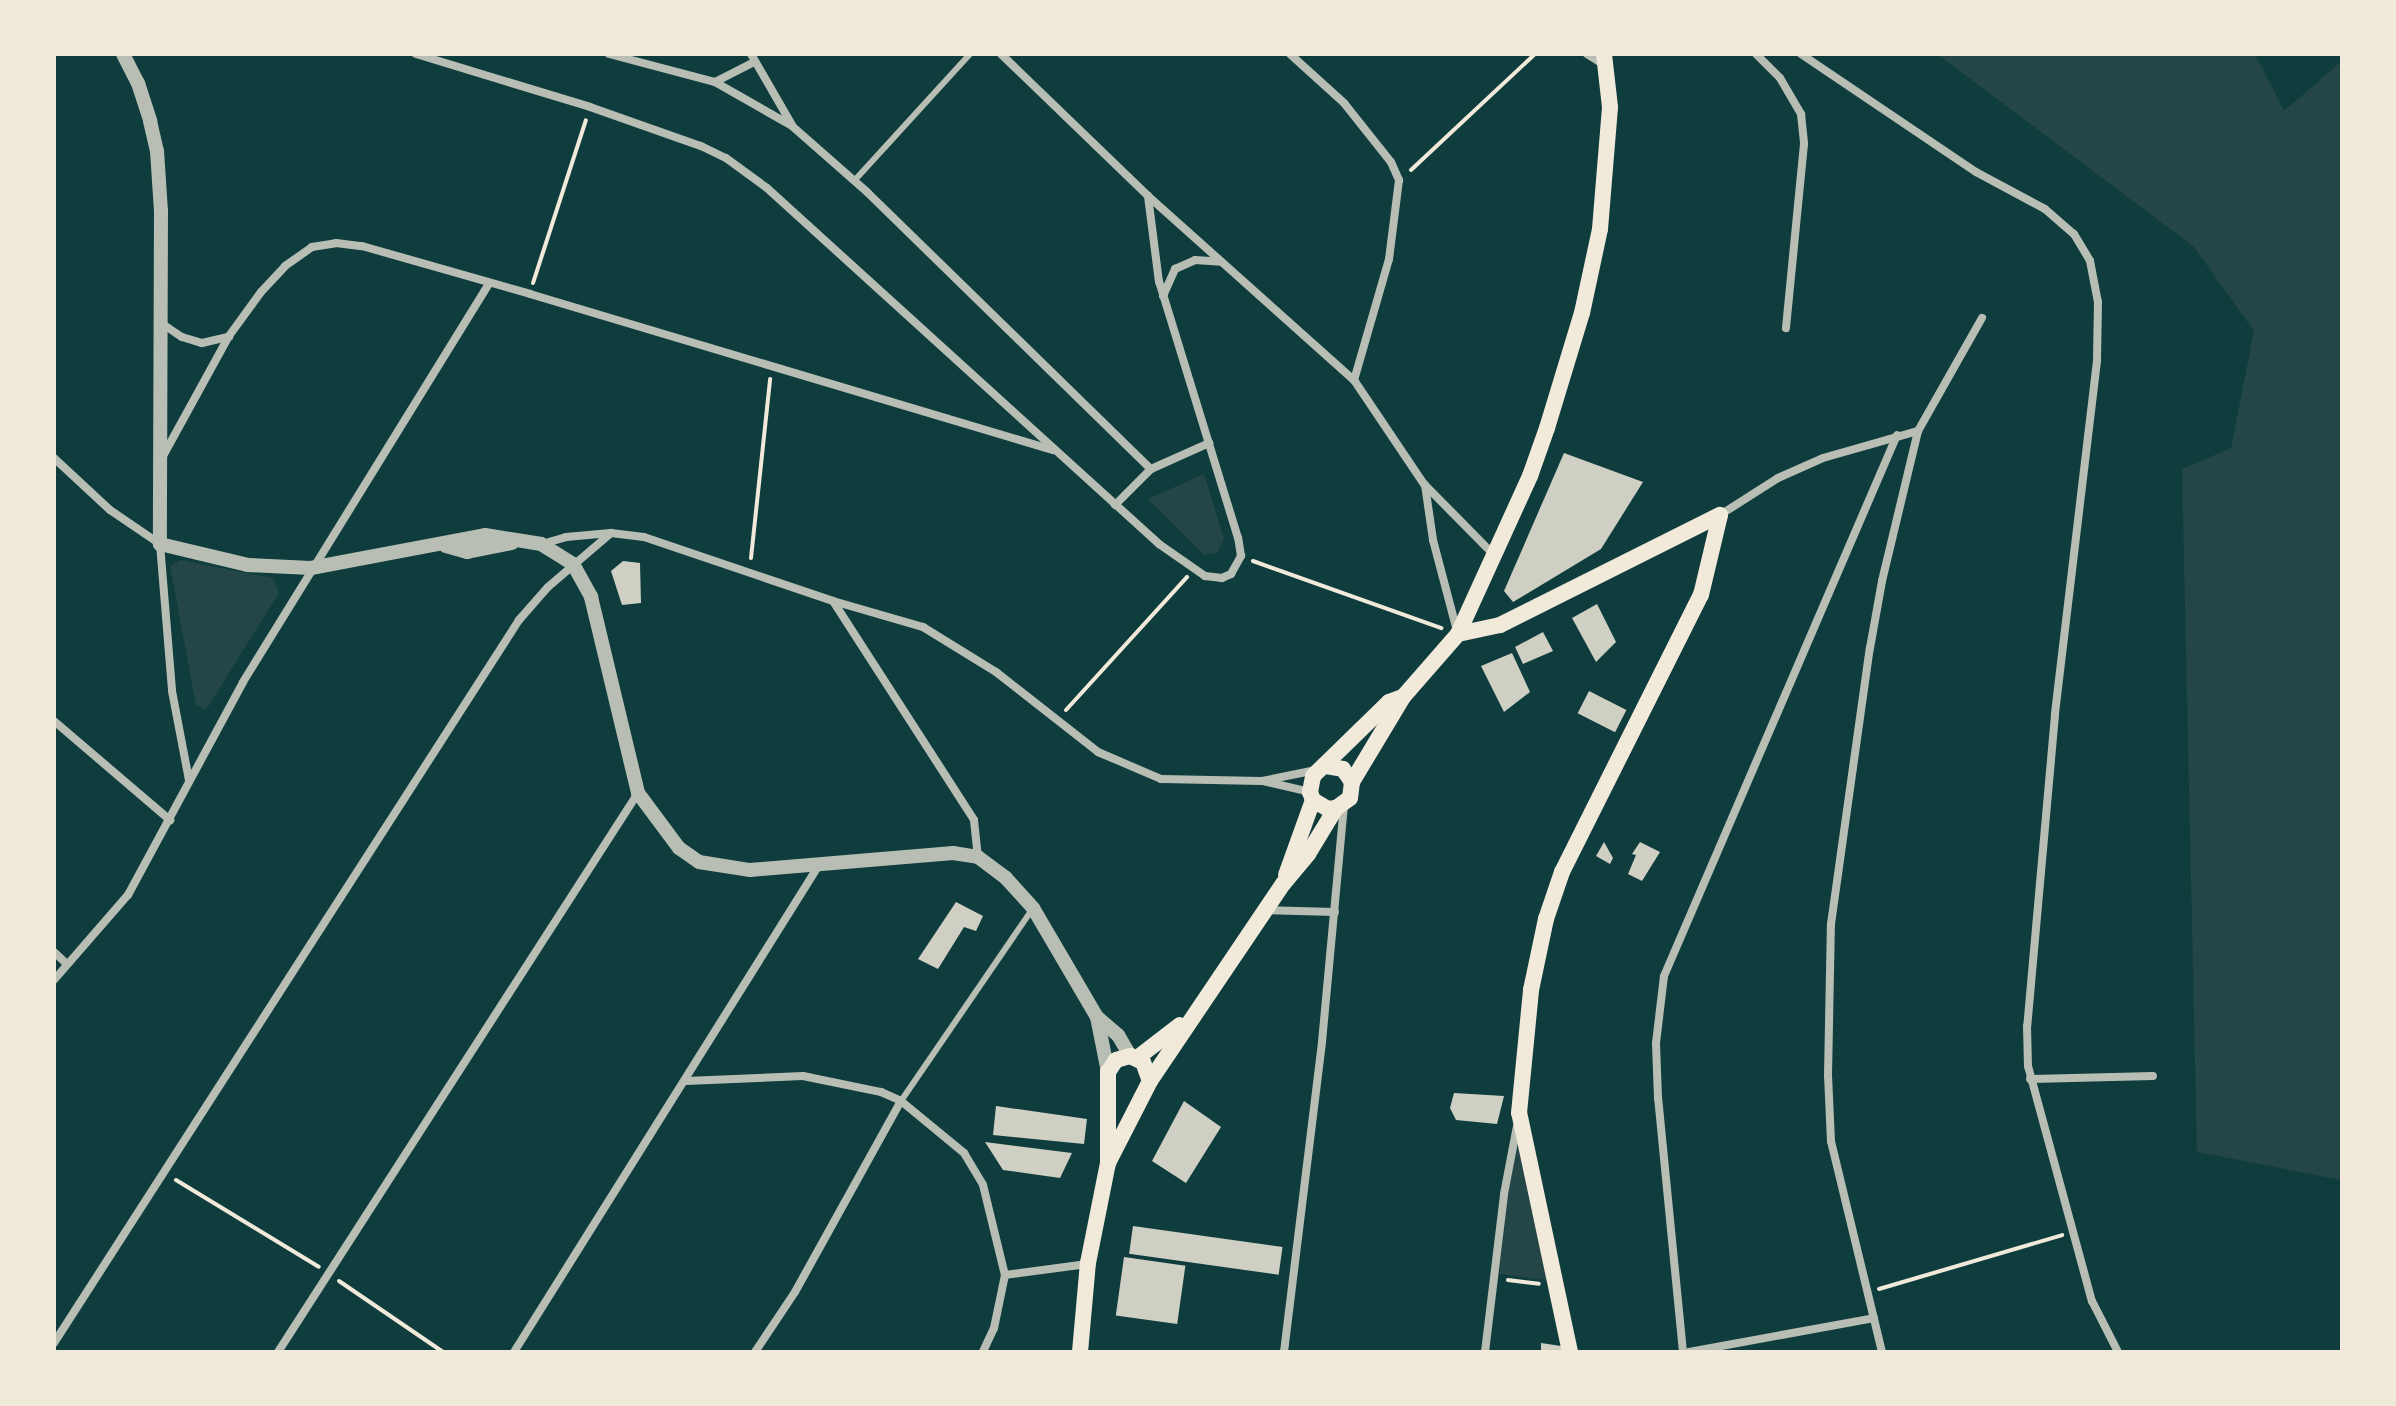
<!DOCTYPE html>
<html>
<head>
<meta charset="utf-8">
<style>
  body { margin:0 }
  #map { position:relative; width:2396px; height:1406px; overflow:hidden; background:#0f3d3e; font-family:Barlow,sans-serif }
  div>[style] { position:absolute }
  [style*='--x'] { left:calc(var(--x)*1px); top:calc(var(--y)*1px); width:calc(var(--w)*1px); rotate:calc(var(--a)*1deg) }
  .green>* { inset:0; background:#244646 }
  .building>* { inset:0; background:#cfcfc3; transform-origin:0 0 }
  .path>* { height:4px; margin:-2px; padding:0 2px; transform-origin:2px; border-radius:2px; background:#f1e9da }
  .service>* { height:6px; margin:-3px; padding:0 3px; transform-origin:3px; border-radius:3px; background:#b8beb3 }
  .minor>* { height:8px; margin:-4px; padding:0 4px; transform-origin:4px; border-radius:4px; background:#b8beb3 }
  .tertiary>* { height:14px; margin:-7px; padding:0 7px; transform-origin:7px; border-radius:7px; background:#b8beb3 }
  .secondary>* { height:16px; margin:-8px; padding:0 8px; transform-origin:8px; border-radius:8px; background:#f1e9da }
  span { translate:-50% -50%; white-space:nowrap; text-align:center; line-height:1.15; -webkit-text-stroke:8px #f1e9da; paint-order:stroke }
  .frame { position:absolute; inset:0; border:56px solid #f1e9da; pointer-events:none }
</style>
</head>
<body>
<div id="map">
  <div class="green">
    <i style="clip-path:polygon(1937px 54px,2255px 54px,2284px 111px,2342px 61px,2342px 1180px,2197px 1152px,2182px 469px,2231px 448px,2254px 331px,2194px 247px)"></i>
    <i style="clip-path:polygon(1204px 474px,1224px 539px,1217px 553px,1204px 555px,1148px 499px)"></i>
    <i style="clip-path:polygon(180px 560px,273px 578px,279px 593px,206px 710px,196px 705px,170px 566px)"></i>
    <i style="clip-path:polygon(1517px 1125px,1552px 1281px,1499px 1274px)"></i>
  </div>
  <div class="building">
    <i style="clip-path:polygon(1564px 453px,1643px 482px,1601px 549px,1513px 602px,1504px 591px)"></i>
    <i style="clip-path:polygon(623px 561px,640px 563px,641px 603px,622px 605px,611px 571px)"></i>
    <i style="clip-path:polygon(1597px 604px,1616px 642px,1596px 662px,1572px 618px)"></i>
    <i style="clip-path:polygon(1543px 632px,1553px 651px,1523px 664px,1515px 647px)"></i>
    <i style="clip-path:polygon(1512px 653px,1530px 692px,1504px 712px,1481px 666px)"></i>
    <i style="left:1589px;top:691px;width:42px;height:25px;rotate:27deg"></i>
    <i style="clip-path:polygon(1604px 842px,1613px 858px,1610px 864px,1596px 856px)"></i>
    <i style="clip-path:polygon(1640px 842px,1660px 852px,1642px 881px,1628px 874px,1636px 855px,1632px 854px)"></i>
    <i style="clip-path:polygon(956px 902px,983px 916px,976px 931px,964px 927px,938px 969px,918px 959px)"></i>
    <i style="clip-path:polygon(1454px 1093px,1504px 1096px,1497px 1124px,1456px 1120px,1450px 1108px)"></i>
    <i style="clip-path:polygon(1184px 1101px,1221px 1127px,1186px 1183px,1152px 1161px)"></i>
    <i style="clip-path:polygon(996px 1106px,1087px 1119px,1084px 1144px,993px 1135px)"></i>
    <i style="clip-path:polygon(985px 1142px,1072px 1153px,1060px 1178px,1003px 1170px)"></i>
    <i style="left:1133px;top:1226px;width:151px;height:28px;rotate:8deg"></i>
    <i style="left:1124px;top:1257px;width:62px;height:59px;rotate:8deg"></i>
    <i style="clip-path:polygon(1541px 1343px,1561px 1346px,1562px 1352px,1541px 1352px)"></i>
  </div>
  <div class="path">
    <i style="--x:1411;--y:170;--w:170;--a:-43.1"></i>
    <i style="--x:533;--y:283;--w:171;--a:-72"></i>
    <i style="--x:751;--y:558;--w:180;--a:-83.9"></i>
    <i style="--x:1253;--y:561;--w:200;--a:19.6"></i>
    <i style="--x:1066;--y:710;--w:180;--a:-47.7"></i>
    <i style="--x:176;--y:1180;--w:167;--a:31.3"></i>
    <i style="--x:1508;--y:1280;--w:31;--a:7"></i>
    <i style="--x:339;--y:1281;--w:126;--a:34.3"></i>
    <i style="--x:1879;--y:1289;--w:191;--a:-16.4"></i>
  </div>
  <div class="service">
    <i style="--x:854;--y:181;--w:172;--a:-47.6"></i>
    <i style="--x:901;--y:1101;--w:234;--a:-55.6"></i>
  </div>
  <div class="minor">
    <i style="--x:416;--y:54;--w:182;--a:16.9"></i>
    <i style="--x:590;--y:107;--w:118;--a:19.4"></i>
    <i style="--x:701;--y:146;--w:28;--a:26"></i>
    <i style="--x:726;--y:158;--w:51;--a:36.2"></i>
    <i style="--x:767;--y:188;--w:530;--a:42.24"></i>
    <i style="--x:1159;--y:544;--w:56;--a:34.8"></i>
    <i style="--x:1205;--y:576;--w:17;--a:7"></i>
    <i style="--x:1222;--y:578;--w:10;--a:-24"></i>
    <i style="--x:1231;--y:574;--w:21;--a:-61"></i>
    <i style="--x:1241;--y:556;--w:18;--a:-99"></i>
    <i style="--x:1238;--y:538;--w:268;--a:-107.1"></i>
    <i style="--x:1159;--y:282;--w:87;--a:-97.3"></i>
    <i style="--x:609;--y:54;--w:110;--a:14.8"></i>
    <i style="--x:715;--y:82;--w:89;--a:29.7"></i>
    <i style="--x:792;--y:126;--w:100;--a:41.3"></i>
    <i style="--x:867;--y:192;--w:397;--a:44.3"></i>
    <i style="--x:751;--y:54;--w:82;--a:60"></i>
    <i style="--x:1001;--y:54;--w:204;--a:44"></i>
    <i style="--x:1148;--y:196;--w:276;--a:41.8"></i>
    <i style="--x:1354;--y:380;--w:125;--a:56.1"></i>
    <i style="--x:1424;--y:484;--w:98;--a:45.4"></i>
    <i style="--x:1290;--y:54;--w:73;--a:42.2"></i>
    <i style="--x:1344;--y:103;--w:75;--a:51.5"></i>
    <i style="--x:1391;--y:162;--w:20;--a:66"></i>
    <i style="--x:1399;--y:180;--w:80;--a:97.2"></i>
    <i style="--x:1389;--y:259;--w:126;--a:106.1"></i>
    <i style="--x:1587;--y:54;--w:19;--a:32"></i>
    <i style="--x:1756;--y:54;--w:34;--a:45"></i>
    <i style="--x:1780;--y:78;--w:42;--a:59.7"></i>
    <i style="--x:1801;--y:114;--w:30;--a:84"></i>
    <i style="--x:1804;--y:144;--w:185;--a:95.6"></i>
    <i style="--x:1801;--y:54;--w:211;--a:34"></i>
    <i style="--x:1976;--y:172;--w:78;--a:28.2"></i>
    <i style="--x:2045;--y:209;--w:38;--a:41"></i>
    <i style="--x:2074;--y:234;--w:31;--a:59"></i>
    <i style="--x:2090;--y:261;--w:42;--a:79"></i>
    <i style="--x:2098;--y:302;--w:59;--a:91"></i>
    <i style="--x:2097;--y:361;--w:356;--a:96.8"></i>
    <i style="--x:2055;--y:715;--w:312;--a:95.1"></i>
    <i style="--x:2027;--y:1026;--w:40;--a:88.6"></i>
    <i style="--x:2028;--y:1066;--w:244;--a:74.8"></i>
    <i style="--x:2092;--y:1301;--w:57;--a:63"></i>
    <i style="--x:715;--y:82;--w:44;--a:-27.1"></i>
    <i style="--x:1163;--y:296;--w:30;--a:-66"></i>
    <i style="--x:1175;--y:269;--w:22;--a:-24"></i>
    <i style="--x:1195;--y:260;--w:26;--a:4"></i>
    <i style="--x:161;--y:323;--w:25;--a:34"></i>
    <i style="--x:182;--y:337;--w:21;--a:17"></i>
    <i style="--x:202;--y:343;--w:28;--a:-13"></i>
    <i style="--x:163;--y:456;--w:137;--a:-61.2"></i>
    <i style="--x:229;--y:336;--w:54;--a:-54"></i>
    <i style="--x:261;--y:292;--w:35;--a:-47"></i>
    <i style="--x:285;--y:266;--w:33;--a:-35"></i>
    <i style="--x:312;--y:247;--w:24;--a:-9"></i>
    <i style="--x:336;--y:243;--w:26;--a:7"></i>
    <i style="--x:362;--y:246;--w:175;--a:15.9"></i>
    <i style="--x:530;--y:294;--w:546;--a:16.61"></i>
    <i style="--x:54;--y:458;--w:76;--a:42.9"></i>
    <i style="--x:110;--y:510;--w:60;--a:34.2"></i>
    <i style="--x:160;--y:544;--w:147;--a:85.3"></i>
    <i style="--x:172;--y:691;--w:91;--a:79.2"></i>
    <i style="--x:1425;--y:485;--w:56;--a:81.7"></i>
    <i style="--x:1433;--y:540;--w:94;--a:75.2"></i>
    <i style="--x:1115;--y:505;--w:51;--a:-45"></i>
    <i style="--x:1151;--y:469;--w:64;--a:-24.1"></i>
    <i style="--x:1720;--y:515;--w:69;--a:-32.5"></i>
    <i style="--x:1778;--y:478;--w:49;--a:-24"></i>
    <i style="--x:1823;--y:458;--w:99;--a:-15.9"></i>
    <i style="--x:542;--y:544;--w:25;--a:-16"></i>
    <i style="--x:566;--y:537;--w:45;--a:-5.1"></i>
    <i style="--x:611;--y:533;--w:33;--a:7"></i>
    <i style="--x:644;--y:537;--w:200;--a:18.7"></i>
    <i style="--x:833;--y:601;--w:94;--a:16.1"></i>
    <i style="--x:923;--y:627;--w:86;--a:31.7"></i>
    <i style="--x:996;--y:672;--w:130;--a:38.1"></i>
    <i style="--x:1098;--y:752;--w:69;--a:23.2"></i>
    <i style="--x:1161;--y:779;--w:101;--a:1.1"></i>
    <i style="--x:1262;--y:781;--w:55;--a:-11.5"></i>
    <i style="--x:833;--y:601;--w:260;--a:57.2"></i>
    <i style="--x:974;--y:820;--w:37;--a:84"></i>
    <i style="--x:54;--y:721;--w:153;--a:40.5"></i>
    <i style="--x:1263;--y:781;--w:48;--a:13.2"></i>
    <i style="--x:1265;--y:910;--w:70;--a:1.6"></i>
    <i style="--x:54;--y:952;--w:16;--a:43"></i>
    <i style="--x:54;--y:980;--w:113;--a:-49"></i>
    <i style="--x:128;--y:895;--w:242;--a:-61.6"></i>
    <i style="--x:243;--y:682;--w:469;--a:-58.3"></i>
    <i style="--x:2030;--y:1079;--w:123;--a:-1.4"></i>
    <i style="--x:686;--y:1081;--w:117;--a:-2.4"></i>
    <i style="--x:803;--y:1076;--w:80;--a:11.6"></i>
    <i style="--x:881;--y:1092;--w:22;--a:24"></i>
    <i style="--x:901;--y:1101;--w:82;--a:39.5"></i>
    <i style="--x:964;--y:1153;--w:37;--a:59"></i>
    <i style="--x:983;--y:1185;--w:93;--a:76.3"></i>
    <i style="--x:1005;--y:1275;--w:54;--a:101.7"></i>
    <i style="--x:994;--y:1328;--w:26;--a:115"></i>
    <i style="--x:1005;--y:1275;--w:83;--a:-7.6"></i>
    <i style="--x:54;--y:1343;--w:860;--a:-57.25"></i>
    <i style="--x:519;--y:620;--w:44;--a:-48.7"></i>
    <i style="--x:548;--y:587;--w:83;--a:-40.6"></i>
    <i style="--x:278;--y:1352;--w:665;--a:-57.22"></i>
    <i style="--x:514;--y:1352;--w:575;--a:-57.94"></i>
    <i style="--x:755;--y:1352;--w:72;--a:-56.3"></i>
    <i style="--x:795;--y:1292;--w:218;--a:-61"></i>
    <i style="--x:1284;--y:1352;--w:312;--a:-83"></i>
    <i style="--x:1322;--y:1042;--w:238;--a:-84.7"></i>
    <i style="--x:1485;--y:1352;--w:159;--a:-83.1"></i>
    <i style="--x:1504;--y:1194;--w:69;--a:-79.2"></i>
    <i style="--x:1683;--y:1352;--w:255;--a:-95.6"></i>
    <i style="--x:1658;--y:1098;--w:55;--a:-92.1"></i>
    <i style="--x:1656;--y:1043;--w:67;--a:-83.2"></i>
    <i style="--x:1664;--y:976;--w:589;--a:-66.7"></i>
    <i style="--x:1689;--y:1352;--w:188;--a:-10.4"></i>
    <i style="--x:1882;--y:1352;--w:217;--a:-103.6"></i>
    <i style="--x:1831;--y:1141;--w:65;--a:-92.6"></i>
    <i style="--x:1828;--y:1076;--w:152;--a:-88.9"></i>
    <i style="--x:1831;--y:924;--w:279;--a:-82"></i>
    <i style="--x:1870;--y:648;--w:68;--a:-79.8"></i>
    <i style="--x:1882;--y:581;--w:154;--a:-76.5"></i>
    <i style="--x:1918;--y:431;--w:130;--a:-60.5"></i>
  </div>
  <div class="tertiary">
    <i style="--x:123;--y:54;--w:33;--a:63"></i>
    <i style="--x:138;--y:83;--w:40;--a:72"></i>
    <i style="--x:150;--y:121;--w:31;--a:77"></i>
    <i style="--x:157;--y:151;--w:60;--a:86.2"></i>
    <i style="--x:161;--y:211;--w:333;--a:90.2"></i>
    <i style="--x:160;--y:544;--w:90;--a:13.4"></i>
    <i style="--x:248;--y:565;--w:63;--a:2.7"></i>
    <i style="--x:311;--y:568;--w:177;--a:-10.7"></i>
    <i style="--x:485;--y:535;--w:57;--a:9.1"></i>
    <i style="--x:541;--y:544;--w:38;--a:32"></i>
    <i style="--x:573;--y:564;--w:38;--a:61"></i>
    <i style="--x:591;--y:597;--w:202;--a:76.5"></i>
    <i style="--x:638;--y:793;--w:69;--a:53.3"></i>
    <i style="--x:679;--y:848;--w:24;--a:35"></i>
    <i style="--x:699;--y:862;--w:52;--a:8.9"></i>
    <i style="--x:750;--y:870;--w:204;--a:-4.8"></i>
    <i style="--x:953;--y:853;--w:25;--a:9"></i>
    <i style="--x:978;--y:857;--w:34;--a:37"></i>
    <i style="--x:1005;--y:877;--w:42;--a:47.9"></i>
    <i style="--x:1033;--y:908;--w:126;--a:59.6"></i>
    <i style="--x:1097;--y:1017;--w:28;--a:41"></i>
    <i style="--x:1118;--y:1035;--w:24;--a:60"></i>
    <i style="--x:446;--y:546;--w:22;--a:16"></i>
    <i style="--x:467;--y:552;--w:46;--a:-11.3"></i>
    <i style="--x:1097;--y:1017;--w:56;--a:78.7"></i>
  </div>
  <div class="secondary">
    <i style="--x:1458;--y:634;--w:43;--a:-12.1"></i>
    <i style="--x:1500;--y:625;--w:246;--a:-26.6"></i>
    <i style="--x:1326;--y:766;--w:17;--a:10"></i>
    <i style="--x:1343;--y:769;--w:16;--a:55"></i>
    <i style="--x:1352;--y:782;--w:16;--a:97"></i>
    <i style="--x:1350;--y:798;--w:17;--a:144"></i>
    <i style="--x:1336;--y:808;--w:8;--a:173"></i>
    <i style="--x:1328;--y:809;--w:17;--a:-149"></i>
    <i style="--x:1313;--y:800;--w:9;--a:-111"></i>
    <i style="--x:1310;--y:792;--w:16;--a:-79"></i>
    <i style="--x:1313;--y:776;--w:106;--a:-44.2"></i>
    <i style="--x:1389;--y:702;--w:15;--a:-20"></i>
    <i style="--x:1352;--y:782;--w:99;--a:-59"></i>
    <i style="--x:1403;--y:697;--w:84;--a:-48.9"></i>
    <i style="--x:1458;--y:634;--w:174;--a:-65.5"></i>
    <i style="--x:1530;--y:476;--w:51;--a:-70.5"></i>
    <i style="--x:1547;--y:428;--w:120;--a:-73.1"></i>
    <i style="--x:1582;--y:313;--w:86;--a:-77.9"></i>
    <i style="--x:1600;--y:229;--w:122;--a:-85.3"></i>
    <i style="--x:1610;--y:107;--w:53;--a:-96.5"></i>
    <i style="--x:1286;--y:875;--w:80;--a:-70.2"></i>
    <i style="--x:1137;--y:1058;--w:54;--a:-37.5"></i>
    <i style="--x:1150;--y:1081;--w:238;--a:-56"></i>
    <i style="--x:1283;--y:884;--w:39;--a:-50"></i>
    <i style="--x:1308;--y:854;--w:54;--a:-58.7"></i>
    <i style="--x:1080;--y:1352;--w:89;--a:-84.9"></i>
    <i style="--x:1088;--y:1263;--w:102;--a:-78.7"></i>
    <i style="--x:1108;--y:1163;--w:91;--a:-90"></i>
    <i style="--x:1108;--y:1072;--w:14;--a:-56"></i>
    <i style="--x:1116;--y:1060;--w:15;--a:-16"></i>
    <i style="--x:1130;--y:1056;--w:14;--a:25"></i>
    <i style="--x:1143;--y:1062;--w:20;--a:70"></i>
    <i style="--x:1150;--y:1081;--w:92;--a:117.1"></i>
    <i style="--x:1570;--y:1352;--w:244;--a:-102"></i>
    <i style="--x:1519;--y:1113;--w:124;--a:-84.4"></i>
    <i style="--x:1531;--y:990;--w:73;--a:-78.1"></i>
    <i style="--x:1546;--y:919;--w:50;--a:-71.2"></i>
    <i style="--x:1562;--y:872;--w:310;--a:-63.4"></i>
    <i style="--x:1701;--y:595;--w:82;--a:-76.6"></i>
  </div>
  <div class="frame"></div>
</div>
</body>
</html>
